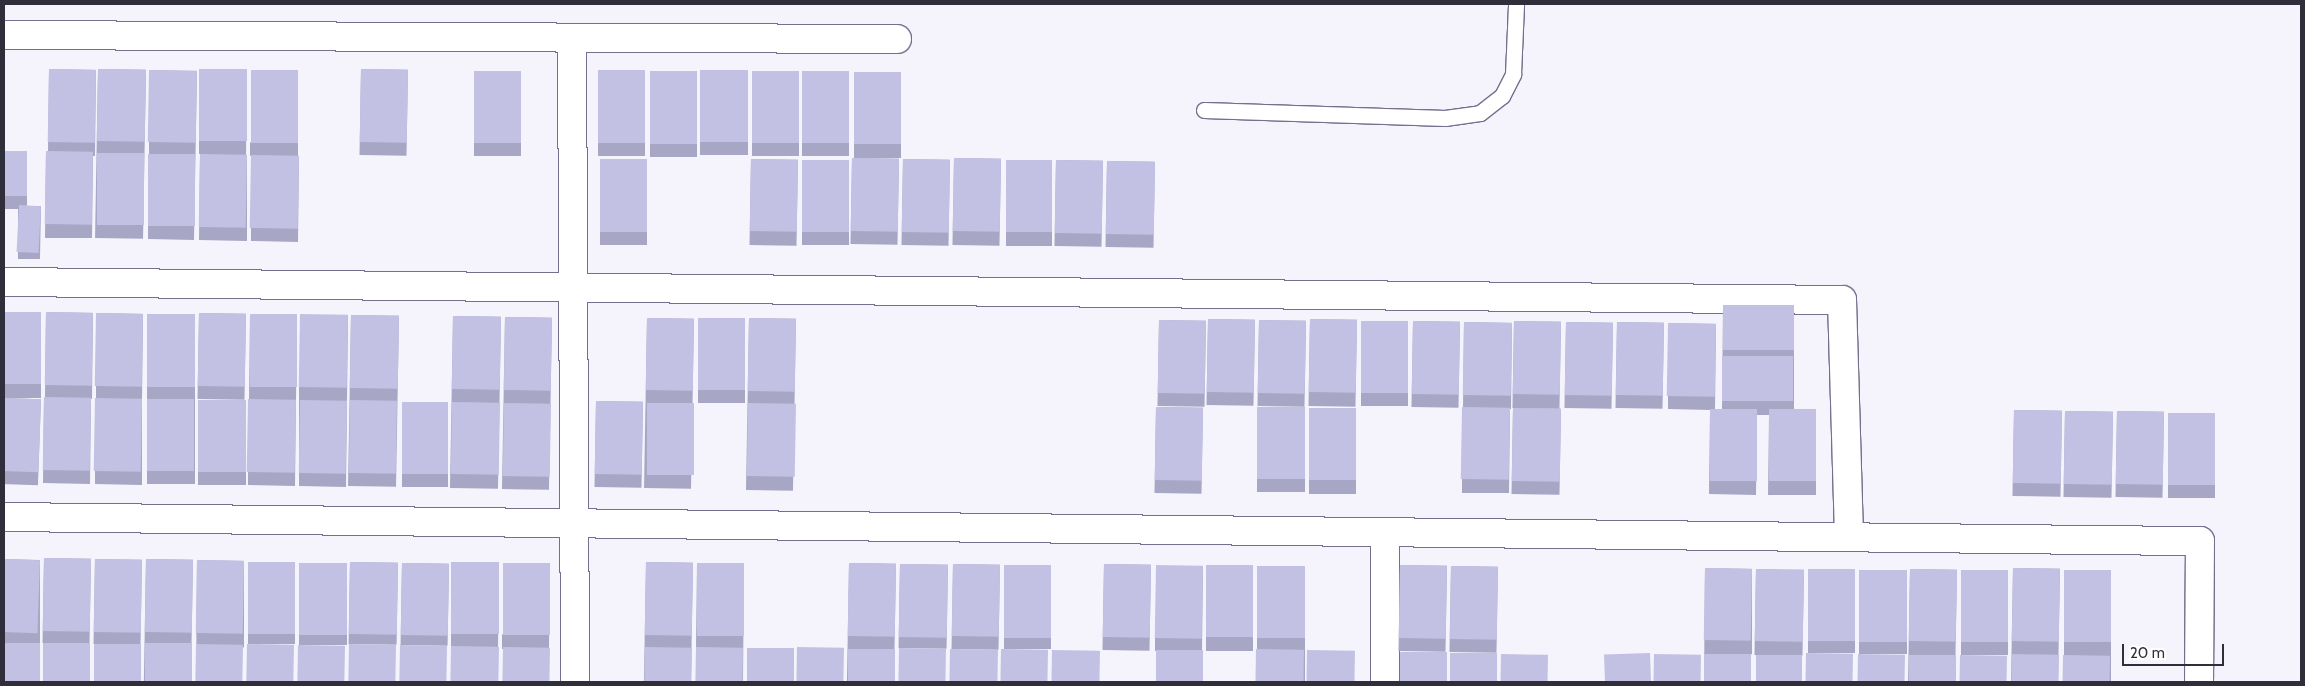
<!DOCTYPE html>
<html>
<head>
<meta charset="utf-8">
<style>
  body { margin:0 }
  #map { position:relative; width:2305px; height:686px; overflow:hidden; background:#f5f4fc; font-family:Cabin,sans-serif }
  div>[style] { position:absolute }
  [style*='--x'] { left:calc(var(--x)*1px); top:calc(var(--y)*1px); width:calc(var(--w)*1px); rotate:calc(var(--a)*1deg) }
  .roads { filter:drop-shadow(1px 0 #746f8f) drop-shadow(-1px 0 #746f8f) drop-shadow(0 1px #746f8f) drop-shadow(0 -1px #746f8f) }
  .lane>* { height:15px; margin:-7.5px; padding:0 7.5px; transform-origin:7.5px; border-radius:7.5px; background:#fff }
  .street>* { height:28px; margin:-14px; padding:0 14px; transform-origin:14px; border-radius:14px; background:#fff }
  .wall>* { inset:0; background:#a7a6c4; transform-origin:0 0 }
  .building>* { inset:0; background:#c2c1e4; transform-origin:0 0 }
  span { translate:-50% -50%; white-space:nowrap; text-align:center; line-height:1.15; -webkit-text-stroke:4px #fff; paint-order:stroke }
  .frame { position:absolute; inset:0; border:5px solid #312e3c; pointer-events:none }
  .scale { position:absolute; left:2122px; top:644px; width:102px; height:22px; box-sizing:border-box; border:2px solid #312e3c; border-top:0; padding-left:6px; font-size:15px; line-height:18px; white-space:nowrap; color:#312e3c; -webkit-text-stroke:4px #fff; paint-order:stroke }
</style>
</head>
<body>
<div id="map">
  <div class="roads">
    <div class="lane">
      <i style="--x:1204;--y:110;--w:241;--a:1.9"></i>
      <i style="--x:1445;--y:118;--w:35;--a:-8"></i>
      <i style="--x:1480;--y:113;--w:28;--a:-38"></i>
      <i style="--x:1502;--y:96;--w:25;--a:-63"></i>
      <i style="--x:1513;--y:74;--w:70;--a:-87.5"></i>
    </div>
    <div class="street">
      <i style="--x:4;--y:35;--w:893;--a:0.26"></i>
      <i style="--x:572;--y:38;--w:644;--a:89.73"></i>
      <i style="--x:4;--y:282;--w:1838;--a:0.56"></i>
      <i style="--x:1842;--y:300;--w:237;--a:88.3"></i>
      <i style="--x:4;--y:517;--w:2196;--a:0.63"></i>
      <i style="--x:2200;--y:541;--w:141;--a:90.4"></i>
      <i style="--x:1385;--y:532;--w:150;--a:90"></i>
    </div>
  </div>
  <div class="wall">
    <i style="clip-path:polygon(49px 69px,96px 70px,95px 156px,93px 156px,92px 238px,45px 238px,46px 151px,48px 151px)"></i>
    <i style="left:98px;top:69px;width:48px;height:169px;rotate:1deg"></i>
    <i style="clip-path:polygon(199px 69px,247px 69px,246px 155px,247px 155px,247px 241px,199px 240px,200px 154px,199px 154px)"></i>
    <i style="left:361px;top:69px;width:47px;height:86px;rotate:1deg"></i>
    <i style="clip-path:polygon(149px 70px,197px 71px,194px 240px,148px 239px,148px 154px,149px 154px)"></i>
    <i style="clip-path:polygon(298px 70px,298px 156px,299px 156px,298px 242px,251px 241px,251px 156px,250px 156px,250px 143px)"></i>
    <i style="left:598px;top:70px;width:47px;height:86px"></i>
    <i style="left:700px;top:70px;width:48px;height:85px"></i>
    <i style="left:474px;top:71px;width:47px;height:85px"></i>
    <i style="left:650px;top:71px;width:47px;height:86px"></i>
    <i style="left:752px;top:71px;width:47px;height:85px"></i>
    <i style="left:802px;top:71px;width:47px;height:85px"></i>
    <i style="left:854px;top:72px;width:47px;height:86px"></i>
    <i style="clip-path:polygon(4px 151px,27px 151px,27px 206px,41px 206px,40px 259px,18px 259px,18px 209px,4px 209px)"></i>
    <i style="left:852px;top:158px;width:47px;height:86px;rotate:1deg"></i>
    <i style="left:954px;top:158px;width:47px;height:87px;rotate:1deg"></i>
    <i style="left:600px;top:159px;width:47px;height:86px"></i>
    <i style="left:751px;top:159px;width:47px;height:86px;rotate:1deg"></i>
    <i style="left:903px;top:159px;width:47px;height:86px;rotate:1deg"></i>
    <i style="left:802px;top:160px;width:47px;height:85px"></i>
    <i style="left:1006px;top:160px;width:46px;height:86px"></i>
    <i style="left:1056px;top:160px;width:47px;height:86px;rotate:1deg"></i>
    <i style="left:1107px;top:161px;width:48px;height:86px;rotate:1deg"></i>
    <i style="clip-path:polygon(1723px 305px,1794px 305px,1794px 409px,1816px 409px,1816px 495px,1768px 495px,1769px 415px,1757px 415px,1756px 495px,1709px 494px,1710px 410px,1668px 409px,1668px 323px,1716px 324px,1715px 409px,1722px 409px)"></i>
    <i style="left:4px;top:312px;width:37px;height:86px"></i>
    <i style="clip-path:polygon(46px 312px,93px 313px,92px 399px,91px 399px,90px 484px,43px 483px,44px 397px,45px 397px)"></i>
    <i style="clip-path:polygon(96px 313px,143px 314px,142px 400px,142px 485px,95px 484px,95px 398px,96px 398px)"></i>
    <i style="left:199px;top:313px;width:47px;height:86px;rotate:1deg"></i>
    <i style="left:147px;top:314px;width:48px;height:170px"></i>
    <i style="clip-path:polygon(250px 314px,297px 314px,295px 486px,248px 485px,248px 399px,249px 399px)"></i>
    <i style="clip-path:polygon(348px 315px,346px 487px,299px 486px,299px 387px)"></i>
    <i style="left:351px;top:315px;width:48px;height:171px;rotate:1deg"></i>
    <i style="left:453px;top:316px;width:48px;height:172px;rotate:1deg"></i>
    <i style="left:505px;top:317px;width:47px;height:172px;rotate:1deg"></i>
    <i style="left:647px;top:318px;width:47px;height:170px;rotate:1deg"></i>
    <i style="left:698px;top:318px;width:47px;height:85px"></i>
    <i style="left:749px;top:318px;width:47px;height:172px;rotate:1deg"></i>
    <i style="left:1208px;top:319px;width:47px;height:86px;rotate:1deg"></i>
    <i style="left:1310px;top:319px;width:47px;height:87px;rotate:1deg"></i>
    <i style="left:1159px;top:320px;width:47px;height:86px;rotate:1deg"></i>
    <i style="left:1259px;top:320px;width:47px;height:86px;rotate:1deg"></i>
    <i style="left:1361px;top:321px;width:47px;height:85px"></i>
    <i style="left:1413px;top:321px;width:47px;height:86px;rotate:1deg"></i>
    <i style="left:1514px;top:321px;width:47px;height:87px;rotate:1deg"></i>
    <i style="clip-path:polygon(1464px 322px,1512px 323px,1511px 409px,1510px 409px,1509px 493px,1462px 493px,1462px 407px,1463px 407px)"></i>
    <i style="left:1566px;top:322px;width:47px;height:86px;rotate:1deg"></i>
    <i style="left:1617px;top:322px;width:47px;height:86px;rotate:1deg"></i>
    <i style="left:4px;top:398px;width:37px;height:86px;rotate:2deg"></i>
    <i style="left:198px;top:400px;width:48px;height:85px"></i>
    <i style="left:596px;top:401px;width:47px;height:86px;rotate:1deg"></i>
    <i style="left:402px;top:402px;width:46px;height:85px"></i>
    <i style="left:1156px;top:407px;width:47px;height:86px;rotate:1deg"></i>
    <i style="left:1257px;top:407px;width:48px;height:85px"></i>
    <i style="left:1309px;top:408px;width:47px;height:86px"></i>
    <i style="left:1513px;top:408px;width:48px;height:86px;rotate:1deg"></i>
    <i style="left:2014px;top:410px;width:48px;height:86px;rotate:1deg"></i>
    <i style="left:2065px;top:411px;width:48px;height:86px;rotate:1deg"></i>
    <i style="left:2117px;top:411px;width:47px;height:86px;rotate:1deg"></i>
    <i style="left:2168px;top:413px;width:47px;height:85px"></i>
    <i style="left:44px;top:558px;width:47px;height:85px;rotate:1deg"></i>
    <i style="clip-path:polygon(4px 559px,40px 560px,40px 645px,4px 682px)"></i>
    <i style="left:95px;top:559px;width:47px;height:85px;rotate:1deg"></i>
    <i style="left:146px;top:559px;width:47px;height:123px;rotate:1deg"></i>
    <i style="clip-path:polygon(197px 560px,244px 561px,244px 647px,196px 682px)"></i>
    <i style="left:248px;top:562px;width:47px;height:82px"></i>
    <i style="left:350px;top:562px;width:48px;height:82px;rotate:1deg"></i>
    <i style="clip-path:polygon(499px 562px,498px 647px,451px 647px,451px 634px)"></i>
    <i style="left:646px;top:562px;width:47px;height:120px;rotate:1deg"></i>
    <i style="left:299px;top:563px;width:48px;height:82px"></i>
    <i style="left:402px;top:563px;width:47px;height:82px;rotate:1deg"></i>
    <i style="clip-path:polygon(550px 563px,549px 648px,502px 649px,502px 635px)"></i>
    <i style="clip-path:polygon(697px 563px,744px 563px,743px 682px,696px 647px)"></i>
    <i style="left:849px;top:563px;width:47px;height:119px;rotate:1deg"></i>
    <i style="left:900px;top:564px;width:48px;height:84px;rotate:1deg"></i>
    <i style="left:953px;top:564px;width:47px;height:85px;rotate:1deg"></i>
    <i style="left:1104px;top:564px;width:47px;height:86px;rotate:1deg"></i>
    <i style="left:1004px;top:565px;width:47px;height:84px"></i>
    <i style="left:1206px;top:565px;width:47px;height:86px"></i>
    <i style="left:1400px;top:565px;width:47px;height:86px;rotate:1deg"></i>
    <i style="clip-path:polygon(1203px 566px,1202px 650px,1155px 651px,1155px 638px)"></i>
    <i style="left:1257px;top:566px;width:48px;height:116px"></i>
    <i style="left:1451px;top:566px;width:47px;height:86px;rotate:1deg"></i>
    <i style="clip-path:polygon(1705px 568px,1752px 569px,1752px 654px,1704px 682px)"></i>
    <i style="left:2013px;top:568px;width:47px;height:114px;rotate:1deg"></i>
    <i style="left:1756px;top:569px;width:48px;height:86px;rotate:1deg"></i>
    <i style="left:1808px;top:569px;width:47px;height:84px"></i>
    <i style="left:1910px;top:569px;width:47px;height:113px;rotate:1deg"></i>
    <i style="left:1859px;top:570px;width:48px;height:84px"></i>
    <i style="left:1961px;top:570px;width:47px;height:85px"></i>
    <i style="left:2064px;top:570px;width:47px;height:112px"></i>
  </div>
  <div class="building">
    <i style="left:49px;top:69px;width:47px;height:73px;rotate:1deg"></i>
    <i style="left:98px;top:69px;width:48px;height:72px;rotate:1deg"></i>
    <i style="left:199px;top:69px;width:48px;height:72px"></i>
    <i style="left:361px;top:69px;width:47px;height:73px;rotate:1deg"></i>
    <i style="left:149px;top:70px;width:48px;height:72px;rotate:1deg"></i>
    <i style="left:251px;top:70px;width:47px;height:73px"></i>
    <i style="left:598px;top:70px;width:47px;height:73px"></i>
    <i style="left:700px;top:70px;width:48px;height:72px"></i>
    <i style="left:474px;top:71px;width:47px;height:72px"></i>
    <i style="left:650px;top:71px;width:47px;height:73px"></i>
    <i style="left:752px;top:71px;width:47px;height:72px"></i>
    <i style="left:802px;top:71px;width:47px;height:72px"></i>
    <i style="left:854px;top:72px;width:47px;height:72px"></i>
    <i style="left:4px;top:151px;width:23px;height:45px"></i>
    <i style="left:46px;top:151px;width:47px;height:73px;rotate:1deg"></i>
    <i style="left:97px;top:153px;width:47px;height:72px"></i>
    <i style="left:148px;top:154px;width:47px;height:72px"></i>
    <i style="left:200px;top:154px;width:47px;height:73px;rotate:1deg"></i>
    <i style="left:251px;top:155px;width:48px;height:73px;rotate:1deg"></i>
    <i style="left:852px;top:158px;width:47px;height:73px;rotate:1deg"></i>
    <i style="left:954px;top:158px;width:47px;height:73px;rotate:1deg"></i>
    <i style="left:600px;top:159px;width:47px;height:73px"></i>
    <i style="left:751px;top:159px;width:47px;height:72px;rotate:1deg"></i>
    <i style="left:903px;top:159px;width:47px;height:73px;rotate:1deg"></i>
    <i style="left:802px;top:160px;width:47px;height:72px"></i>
    <i style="left:1006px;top:160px;width:46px;height:72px"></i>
    <i style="left:1056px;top:160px;width:47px;height:73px;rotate:1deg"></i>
    <i style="left:1107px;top:161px;width:48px;height:73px;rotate:1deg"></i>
    <i style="left:19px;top:205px;width:22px;height:47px;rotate:3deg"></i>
    <i style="left:1723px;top:305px;width:71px;height:45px"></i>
    <i style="left:4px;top:312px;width:37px;height:72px"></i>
    <i style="left:46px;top:312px;width:47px;height:73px;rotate:1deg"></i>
    <i style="left:96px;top:313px;width:47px;height:73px;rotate:1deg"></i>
    <i style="left:199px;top:313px;width:47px;height:73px;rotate:1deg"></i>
    <i style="left:147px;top:314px;width:48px;height:73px"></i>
    <i style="left:250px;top:314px;width:47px;height:73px"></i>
    <i style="left:300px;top:314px;width:48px;height:73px;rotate:1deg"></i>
    <i style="left:351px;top:315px;width:48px;height:73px;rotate:1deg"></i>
    <i style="left:453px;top:316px;width:48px;height:73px;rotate:1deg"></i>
    <i style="left:505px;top:317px;width:47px;height:73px;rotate:1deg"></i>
    <i style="left:647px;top:318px;width:47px;height:72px;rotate:1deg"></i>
    <i style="left:698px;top:318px;width:47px;height:72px"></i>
    <i style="left:749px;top:318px;width:47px;height:73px;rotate:1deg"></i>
    <i style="left:1208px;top:319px;width:47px;height:73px;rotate:1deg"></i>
    <i style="left:1310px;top:319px;width:47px;height:73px;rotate:1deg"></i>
    <i style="left:1159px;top:320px;width:47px;height:73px;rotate:1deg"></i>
    <i style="left:1259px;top:320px;width:47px;height:73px;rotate:1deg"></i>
    <i style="left:1361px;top:321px;width:47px;height:72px"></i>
    <i style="left:1413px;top:321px;width:47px;height:73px;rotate:1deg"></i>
    <i style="left:1514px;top:321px;width:47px;height:73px;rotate:1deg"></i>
    <i style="left:1464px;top:322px;width:48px;height:73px;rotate:1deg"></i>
    <i style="left:1566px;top:322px;width:47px;height:73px;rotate:1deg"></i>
    <i style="left:1617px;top:322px;width:47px;height:73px;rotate:1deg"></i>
    <i style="left:1668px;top:323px;width:48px;height:73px;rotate:1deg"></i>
    <i style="left:1722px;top:356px;width:71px;height:45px"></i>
    <i style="left:44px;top:397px;width:47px;height:73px;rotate:1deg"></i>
    <i style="left:4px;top:398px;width:37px;height:73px;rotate:2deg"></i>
    <i style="left:95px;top:398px;width:47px;height:73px;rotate:1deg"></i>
    <i style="left:147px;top:399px;width:47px;height:72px"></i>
    <i style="left:248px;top:399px;width:48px;height:73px;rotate:1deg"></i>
    <i style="left:198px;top:400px;width:48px;height:72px"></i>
    <i style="left:300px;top:400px;width:47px;height:73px;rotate:1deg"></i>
    <i style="left:350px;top:400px;width:47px;height:73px;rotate:1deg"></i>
    <i style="left:596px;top:401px;width:47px;height:73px;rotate:1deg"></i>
    <i style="left:402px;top:402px;width:46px;height:72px"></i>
    <i style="left:452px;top:402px;width:48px;height:72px;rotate:1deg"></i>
    <i style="left:504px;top:403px;width:47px;height:73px;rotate:1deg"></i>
    <i style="left:647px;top:403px;width:47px;height:72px"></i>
    <i style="left:748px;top:403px;width:48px;height:73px;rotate:1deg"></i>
    <i style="left:1156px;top:407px;width:47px;height:73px;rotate:1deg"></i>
    <i style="left:1257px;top:407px;width:48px;height:72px"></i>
    <i style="left:1462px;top:407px;width:48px;height:72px;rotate:1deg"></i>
    <i style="left:1309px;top:408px;width:47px;height:72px"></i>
    <i style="left:1513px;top:408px;width:48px;height:73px;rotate:1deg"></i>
    <i style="left:1710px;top:409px;width:47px;height:72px"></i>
    <i style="left:1769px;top:409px;width:47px;height:72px"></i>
    <i style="left:2014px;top:410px;width:48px;height:73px;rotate:1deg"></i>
    <i style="left:2065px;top:411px;width:48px;height:73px;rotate:1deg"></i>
    <i style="left:2117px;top:411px;width:47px;height:73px;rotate:1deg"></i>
    <i style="left:2168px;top:413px;width:47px;height:72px"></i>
    <i style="left:44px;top:558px;width:47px;height:73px;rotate:1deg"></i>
    <i style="left:4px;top:559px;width:36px;height:73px;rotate:2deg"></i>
    <i style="left:95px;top:559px;width:47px;height:73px;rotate:1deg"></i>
    <i style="left:146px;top:559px;width:47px;height:73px;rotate:1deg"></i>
    <i style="left:197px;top:560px;width:47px;height:73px;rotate:1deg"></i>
    <i style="left:248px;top:562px;width:47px;height:72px"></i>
    <i style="left:350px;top:562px;width:48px;height:72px;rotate:1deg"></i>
    <i style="left:451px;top:562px;width:48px;height:72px"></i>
    <i style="left:646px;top:562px;width:47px;height:73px;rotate:1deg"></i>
    <i style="left:299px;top:563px;width:48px;height:72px"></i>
    <i style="left:402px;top:563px;width:47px;height:72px;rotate:1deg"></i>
    <i style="left:503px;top:563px;width:47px;height:72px"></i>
    <i style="left:697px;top:563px;width:47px;height:73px"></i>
    <i style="left:849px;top:563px;width:47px;height:73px;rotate:1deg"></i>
    <i style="left:900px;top:564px;width:48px;height:73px;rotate:1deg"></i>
    <i style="left:953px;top:564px;width:47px;height:72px;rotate:1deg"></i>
    <i style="left:1104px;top:564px;width:47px;height:73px;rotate:1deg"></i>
    <i style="left:1004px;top:565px;width:47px;height:73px"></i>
    <i style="left:1156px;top:565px;width:47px;height:73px;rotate:1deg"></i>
    <i style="left:1206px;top:565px;width:47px;height:72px"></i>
    <i style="left:1400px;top:565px;width:47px;height:73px;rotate:1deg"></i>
    <i style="left:1257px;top:566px;width:48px;height:72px"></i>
    <i style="left:1451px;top:566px;width:47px;height:73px;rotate:1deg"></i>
    <i style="left:1705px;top:568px;width:47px;height:72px;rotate:1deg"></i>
    <i style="left:2013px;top:568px;width:47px;height:73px;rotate:1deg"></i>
    <i style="left:1756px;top:569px;width:48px;height:72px;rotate:1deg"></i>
    <i style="left:1808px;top:569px;width:47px;height:72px"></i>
    <i style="left:1910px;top:569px;width:47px;height:72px;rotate:1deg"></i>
    <i style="left:1859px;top:570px;width:48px;height:72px"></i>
    <i style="left:1961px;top:570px;width:47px;height:72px"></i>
    <i style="left:2064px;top:570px;width:47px;height:72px"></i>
    <i style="left:4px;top:643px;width:36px;height:39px"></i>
    <i style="left:43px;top:643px;width:47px;height:39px"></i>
    <i style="left:145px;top:643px;width:47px;height:39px"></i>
    <i style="left:94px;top:644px;width:47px;height:38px"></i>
    <i style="left:196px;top:644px;width:47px;height:38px;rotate:1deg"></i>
    <i style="left:247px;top:644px;width:47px;height:38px;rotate:1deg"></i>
    <i style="left:349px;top:644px;width:47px;height:38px;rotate:1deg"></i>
    <i style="left:298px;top:645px;width:47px;height:37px;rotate:1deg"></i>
    <i style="left:400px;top:645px;width:47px;height:37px;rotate:1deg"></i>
    <i style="left:451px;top:646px;width:48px;height:36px;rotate:1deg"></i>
    <i style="left:503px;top:647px;width:47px;height:35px;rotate:1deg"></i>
    <i style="left:645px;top:647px;width:47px;height:35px;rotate:1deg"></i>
    <i style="left:696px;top:647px;width:47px;height:35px;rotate:1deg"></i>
    <i style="left:797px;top:647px;width:47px;height:35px;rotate:1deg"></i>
    <i style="left:747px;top:648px;width:47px;height:34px"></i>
    <i style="left:899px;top:648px;width:47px;height:34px;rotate:1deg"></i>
    <i style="left:848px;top:649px;width:47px;height:33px"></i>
    <i style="left:950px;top:649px;width:48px;height:33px;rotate:1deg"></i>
    <i style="left:1001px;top:649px;width:47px;height:33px;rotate:1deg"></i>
    <i style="left:1256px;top:649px;width:48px;height:33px;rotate:1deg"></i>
    <i style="left:1052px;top:650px;width:48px;height:32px;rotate:1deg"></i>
    <i style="left:1156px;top:650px;width:47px;height:32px"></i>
    <i style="left:1307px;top:650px;width:48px;height:32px;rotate:1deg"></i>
    <i style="left:1400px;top:652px;width:47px;height:30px"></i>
    <i style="left:1450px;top:653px;width:47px;height:29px"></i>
    <i style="left:1650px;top:653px;width:29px;height:46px;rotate:88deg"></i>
    <i style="left:1806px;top:653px;width:47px;height:29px;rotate:1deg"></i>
    <i style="left:1501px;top:654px;width:47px;height:28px;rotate:1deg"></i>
    <i style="left:1654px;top:654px;width:47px;height:28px;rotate:1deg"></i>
    <i style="left:1704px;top:654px;width:47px;height:28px"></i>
    <i style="left:1858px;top:654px;width:47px;height:28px;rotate:1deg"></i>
    <i style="left:2012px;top:654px;width:47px;height:28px;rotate:1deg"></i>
    <i style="left:1756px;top:655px;width:46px;height:27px"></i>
    <i style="left:1909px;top:655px;width:47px;height:27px"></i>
    <i style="left:1960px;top:655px;width:47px;height:27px;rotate:1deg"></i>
    <i style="left:2063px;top:655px;width:47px;height:27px;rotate:1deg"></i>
  </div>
  <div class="frame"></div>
  <div class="scale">20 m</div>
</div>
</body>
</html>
